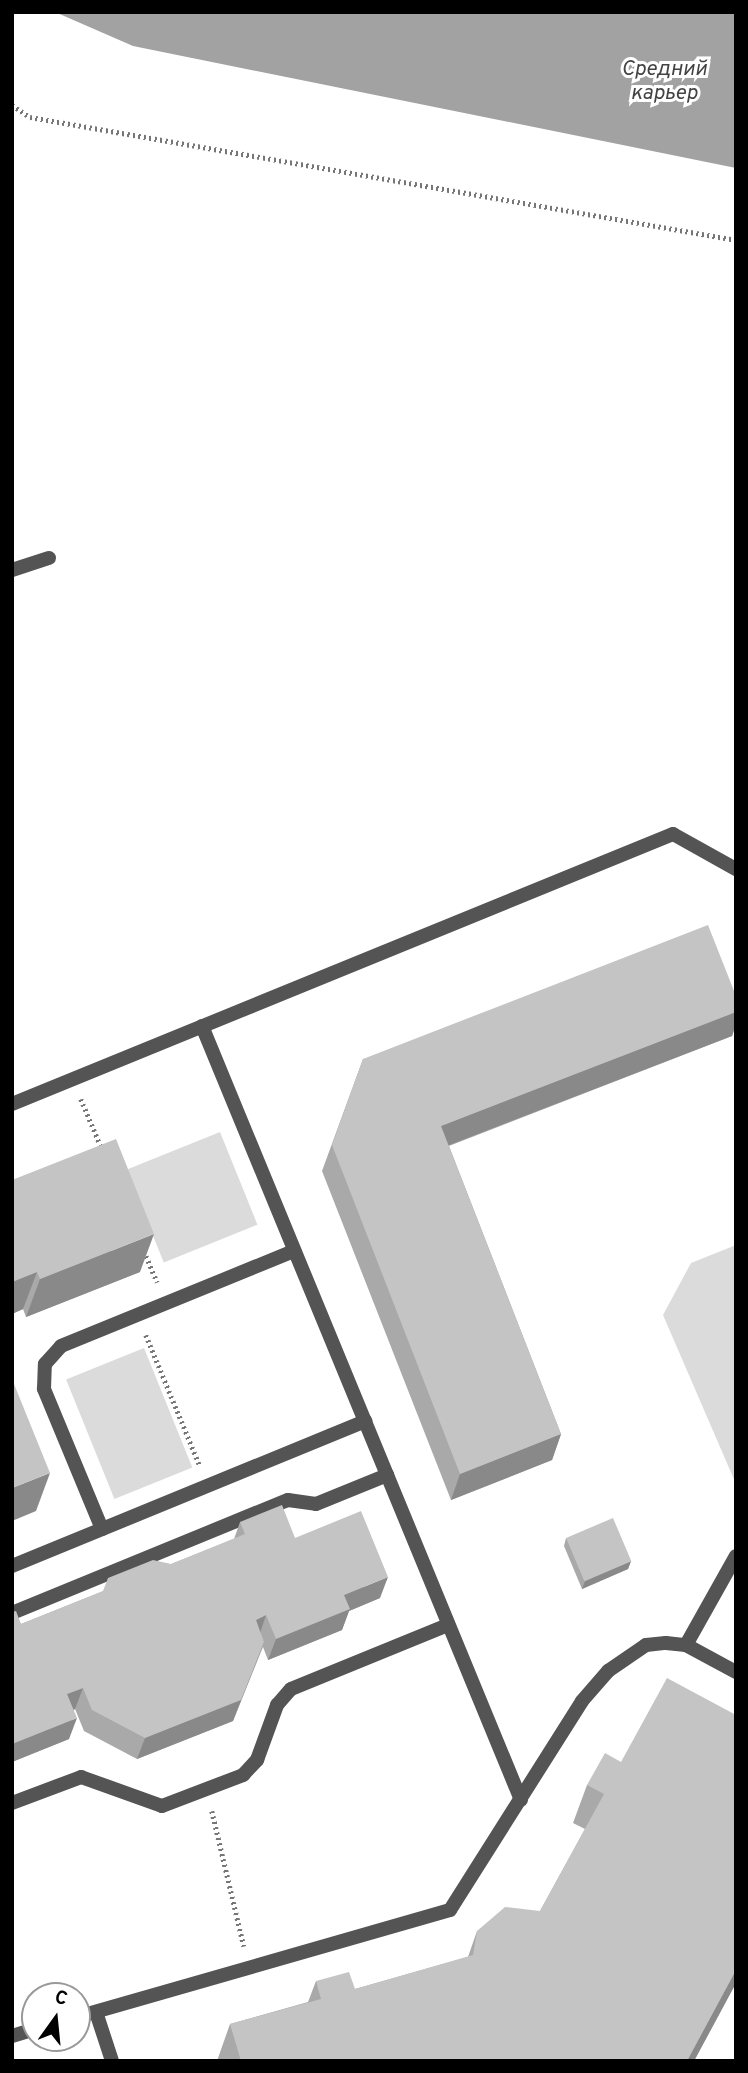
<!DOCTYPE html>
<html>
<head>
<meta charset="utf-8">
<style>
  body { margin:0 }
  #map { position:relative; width:748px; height:2073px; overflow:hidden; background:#fff; font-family:Overpass,sans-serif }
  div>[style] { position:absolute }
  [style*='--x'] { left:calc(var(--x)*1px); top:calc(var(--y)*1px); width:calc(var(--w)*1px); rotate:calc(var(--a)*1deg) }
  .green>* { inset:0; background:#dbdbdb; transform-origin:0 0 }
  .water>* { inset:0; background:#a2a2a2 }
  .path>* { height:4.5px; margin-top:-2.25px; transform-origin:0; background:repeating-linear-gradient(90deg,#767676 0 2px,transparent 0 5.5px) }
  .lane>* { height:14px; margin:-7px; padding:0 7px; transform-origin:7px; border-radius:7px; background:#545454 }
  .wall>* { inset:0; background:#a9a9a9 }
  .shaded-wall>* { inset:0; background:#898989 }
  .building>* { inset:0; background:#c4c4c4; transform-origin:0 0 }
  span { translate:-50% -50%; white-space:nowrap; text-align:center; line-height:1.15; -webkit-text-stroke:6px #fff; paint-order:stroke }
  .water-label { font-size:21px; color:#434343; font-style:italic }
  .frame { position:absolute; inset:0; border:14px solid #000; pointer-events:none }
  .north { position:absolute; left:21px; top:1982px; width:70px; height:70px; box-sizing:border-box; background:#fff; border:2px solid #999; border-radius:50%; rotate:15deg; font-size:19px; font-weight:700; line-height:28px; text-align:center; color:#000 }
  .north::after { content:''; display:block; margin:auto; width:24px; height:32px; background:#000; clip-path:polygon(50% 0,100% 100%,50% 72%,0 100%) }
</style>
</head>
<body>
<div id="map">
  <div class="green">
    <i style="left:220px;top:1132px;width:100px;height:101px;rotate:68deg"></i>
    <i style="clip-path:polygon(736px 1245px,736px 1484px,663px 1315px,691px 1263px)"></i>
    <i style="left:144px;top:1348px;width:129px;height:84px;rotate:68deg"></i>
  </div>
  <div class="water">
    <i style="clip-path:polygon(55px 12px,736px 12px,736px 168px,133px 46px)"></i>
  </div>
  <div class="path">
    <i style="--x:12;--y:105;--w:22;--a:34"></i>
    <i style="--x:30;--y:117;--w:717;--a:9.88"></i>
    <i style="--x:81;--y:1099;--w:54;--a:67.2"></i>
    <i style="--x:144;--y:1251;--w:34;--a:67"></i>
    <i style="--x:146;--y:1335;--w:142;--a:67.6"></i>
    <i style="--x:212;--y:1811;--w:139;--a:76.7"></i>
  </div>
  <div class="lane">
    <i style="--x:12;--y:570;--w:39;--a:-18"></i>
    <i style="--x:202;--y:1026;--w:837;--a:67.6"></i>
    <i style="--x:12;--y:1104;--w:714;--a:-22.22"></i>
    <i style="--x:673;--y:834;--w:72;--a:29.1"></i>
    <i style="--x:102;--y:1529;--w:152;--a:-112.5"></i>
    <i style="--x:44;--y:1389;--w:25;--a:-88"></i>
    <i style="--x:45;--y:1364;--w:24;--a:-48"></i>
    <i style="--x:61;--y:1346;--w:252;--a:-22.2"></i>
    <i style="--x:12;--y:1566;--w:382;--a:-22.3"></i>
    <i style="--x:12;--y:1613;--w:298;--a:-22.3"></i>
    <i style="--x:288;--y:1500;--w:28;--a:8"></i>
    <i style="--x:316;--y:1504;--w:77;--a:-22.2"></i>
    <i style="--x:686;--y:1645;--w:102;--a:-60.7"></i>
    <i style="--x:12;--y:1803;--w:74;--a:-20.6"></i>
    <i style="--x:81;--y:1777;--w:86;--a:19.7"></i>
    <i style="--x:162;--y:1806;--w:87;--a:-20.9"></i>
    <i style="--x:243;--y:1775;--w:21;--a:-47"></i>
    <i style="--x:257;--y:1760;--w:59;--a:-70"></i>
    <i style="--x:277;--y:1705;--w:21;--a:-49"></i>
    <i style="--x:291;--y:1689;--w:170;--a:-22.2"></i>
    <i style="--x:96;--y:2012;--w:52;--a:71.9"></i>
    <i style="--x:77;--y:2017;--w:388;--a:-16"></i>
    <i style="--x:450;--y:1910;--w:247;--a:-57.7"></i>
    <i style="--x:582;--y:1701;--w:40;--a:-49"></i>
    <i style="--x:608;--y:1671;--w:46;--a:-34.4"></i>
    <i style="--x:646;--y:1645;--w:20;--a:-6"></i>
    <i style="--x:666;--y:1643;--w:20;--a:6"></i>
    <i style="--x:686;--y:1645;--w:57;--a:28.4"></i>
    <i style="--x:12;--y:2036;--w:24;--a:-17"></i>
  </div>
  <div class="wall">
    <i style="clip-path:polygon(736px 996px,736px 1024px,732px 1036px,449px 1146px,561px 1434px,552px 1460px,451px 1500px,322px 1171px,363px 1059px)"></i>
    <i style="clip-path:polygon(12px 1180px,140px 1272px,26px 1317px,23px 1309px,12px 1314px)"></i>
    <i style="clip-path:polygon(240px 1522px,295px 1538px,380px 1598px,349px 1611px,342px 1630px,268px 1660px,263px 1647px,233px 1721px,137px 1759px,84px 1731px,75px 1709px,74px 1710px,69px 1739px,12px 1762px,12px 1612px,21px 1624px,234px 1539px)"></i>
    <i style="clip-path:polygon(566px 1538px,631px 1561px,628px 1569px,582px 1589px,564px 1546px)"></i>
    <i style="clip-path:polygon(736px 1715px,736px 1983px,694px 2061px,217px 2061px,230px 2024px,308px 2002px,316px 1981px,355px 1989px,468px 1957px,477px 1931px,540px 1911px,585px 1829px,573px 1823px,587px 1785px,621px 1762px)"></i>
  </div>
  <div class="shaded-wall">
    <i style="clip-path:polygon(736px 1012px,736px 1024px,732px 1036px,431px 1152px,441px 1126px)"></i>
    <i style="clip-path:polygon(154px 1234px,140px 1272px,26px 1317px,40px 1279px)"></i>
    <i style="clip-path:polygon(37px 1272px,23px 1309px,12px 1314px,12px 1282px)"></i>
    <i style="clip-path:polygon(561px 1434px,552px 1460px,451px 1500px,460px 1474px)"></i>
    <i style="clip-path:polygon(50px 1473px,36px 1511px,12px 1521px,12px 1488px)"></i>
    <i style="clip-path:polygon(631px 1561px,628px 1569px,582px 1589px,585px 1581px)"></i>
    <i style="clip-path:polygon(388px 1577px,380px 1598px,349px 1611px,342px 1630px,268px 1660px,276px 1639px,344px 1595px)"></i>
    <i style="clip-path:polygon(266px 1615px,259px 1636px,256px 1620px)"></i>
    <i style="clip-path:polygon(264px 1642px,233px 1721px,137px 1759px,145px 1738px)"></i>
    <i style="clip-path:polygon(83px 1688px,75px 1709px,60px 1715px,67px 1694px)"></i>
    <i style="clip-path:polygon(77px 1718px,69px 1739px,12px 1762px,12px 1744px)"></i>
    <i style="clip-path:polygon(736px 1970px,736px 1983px,694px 2061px,687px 2061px)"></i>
  </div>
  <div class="building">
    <i style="clip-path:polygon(708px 925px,736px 996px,736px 1012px,441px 1126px,561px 1434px,460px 1474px,332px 1145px,363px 1059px)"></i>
    <i style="clip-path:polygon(116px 1139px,154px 1234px,40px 1279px,37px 1272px,12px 1282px,12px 1180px)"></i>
    <i style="clip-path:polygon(12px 1379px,50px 1473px,12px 1488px)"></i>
    <i style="clip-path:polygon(282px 1505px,295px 1538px,361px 1511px,388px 1577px,344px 1595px,350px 1609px,276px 1639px,266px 1615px,256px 1620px,264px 1642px,241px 1700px,145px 1738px,92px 1710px,83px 1688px,67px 1694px,77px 1718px,12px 1744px,12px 1612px,16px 1611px,21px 1624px,103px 1591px,108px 1578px,153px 1560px,171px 1564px,245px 1534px,240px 1522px)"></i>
    <i style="left:613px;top:1518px;width:47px;height:51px;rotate:67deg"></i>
    <i style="clip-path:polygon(667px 1678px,736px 1715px,736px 1970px,687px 2061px,241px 2061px,230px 2024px,321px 1999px,316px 1981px,349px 1972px,355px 1989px,473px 1955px,477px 1931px,505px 1907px,540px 1911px,604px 1794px,587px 1785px,605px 1753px,621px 1762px)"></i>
  </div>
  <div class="water-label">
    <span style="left:664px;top:82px">Средний<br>карьер</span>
  </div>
  <div class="frame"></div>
  <div class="north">С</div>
</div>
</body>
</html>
